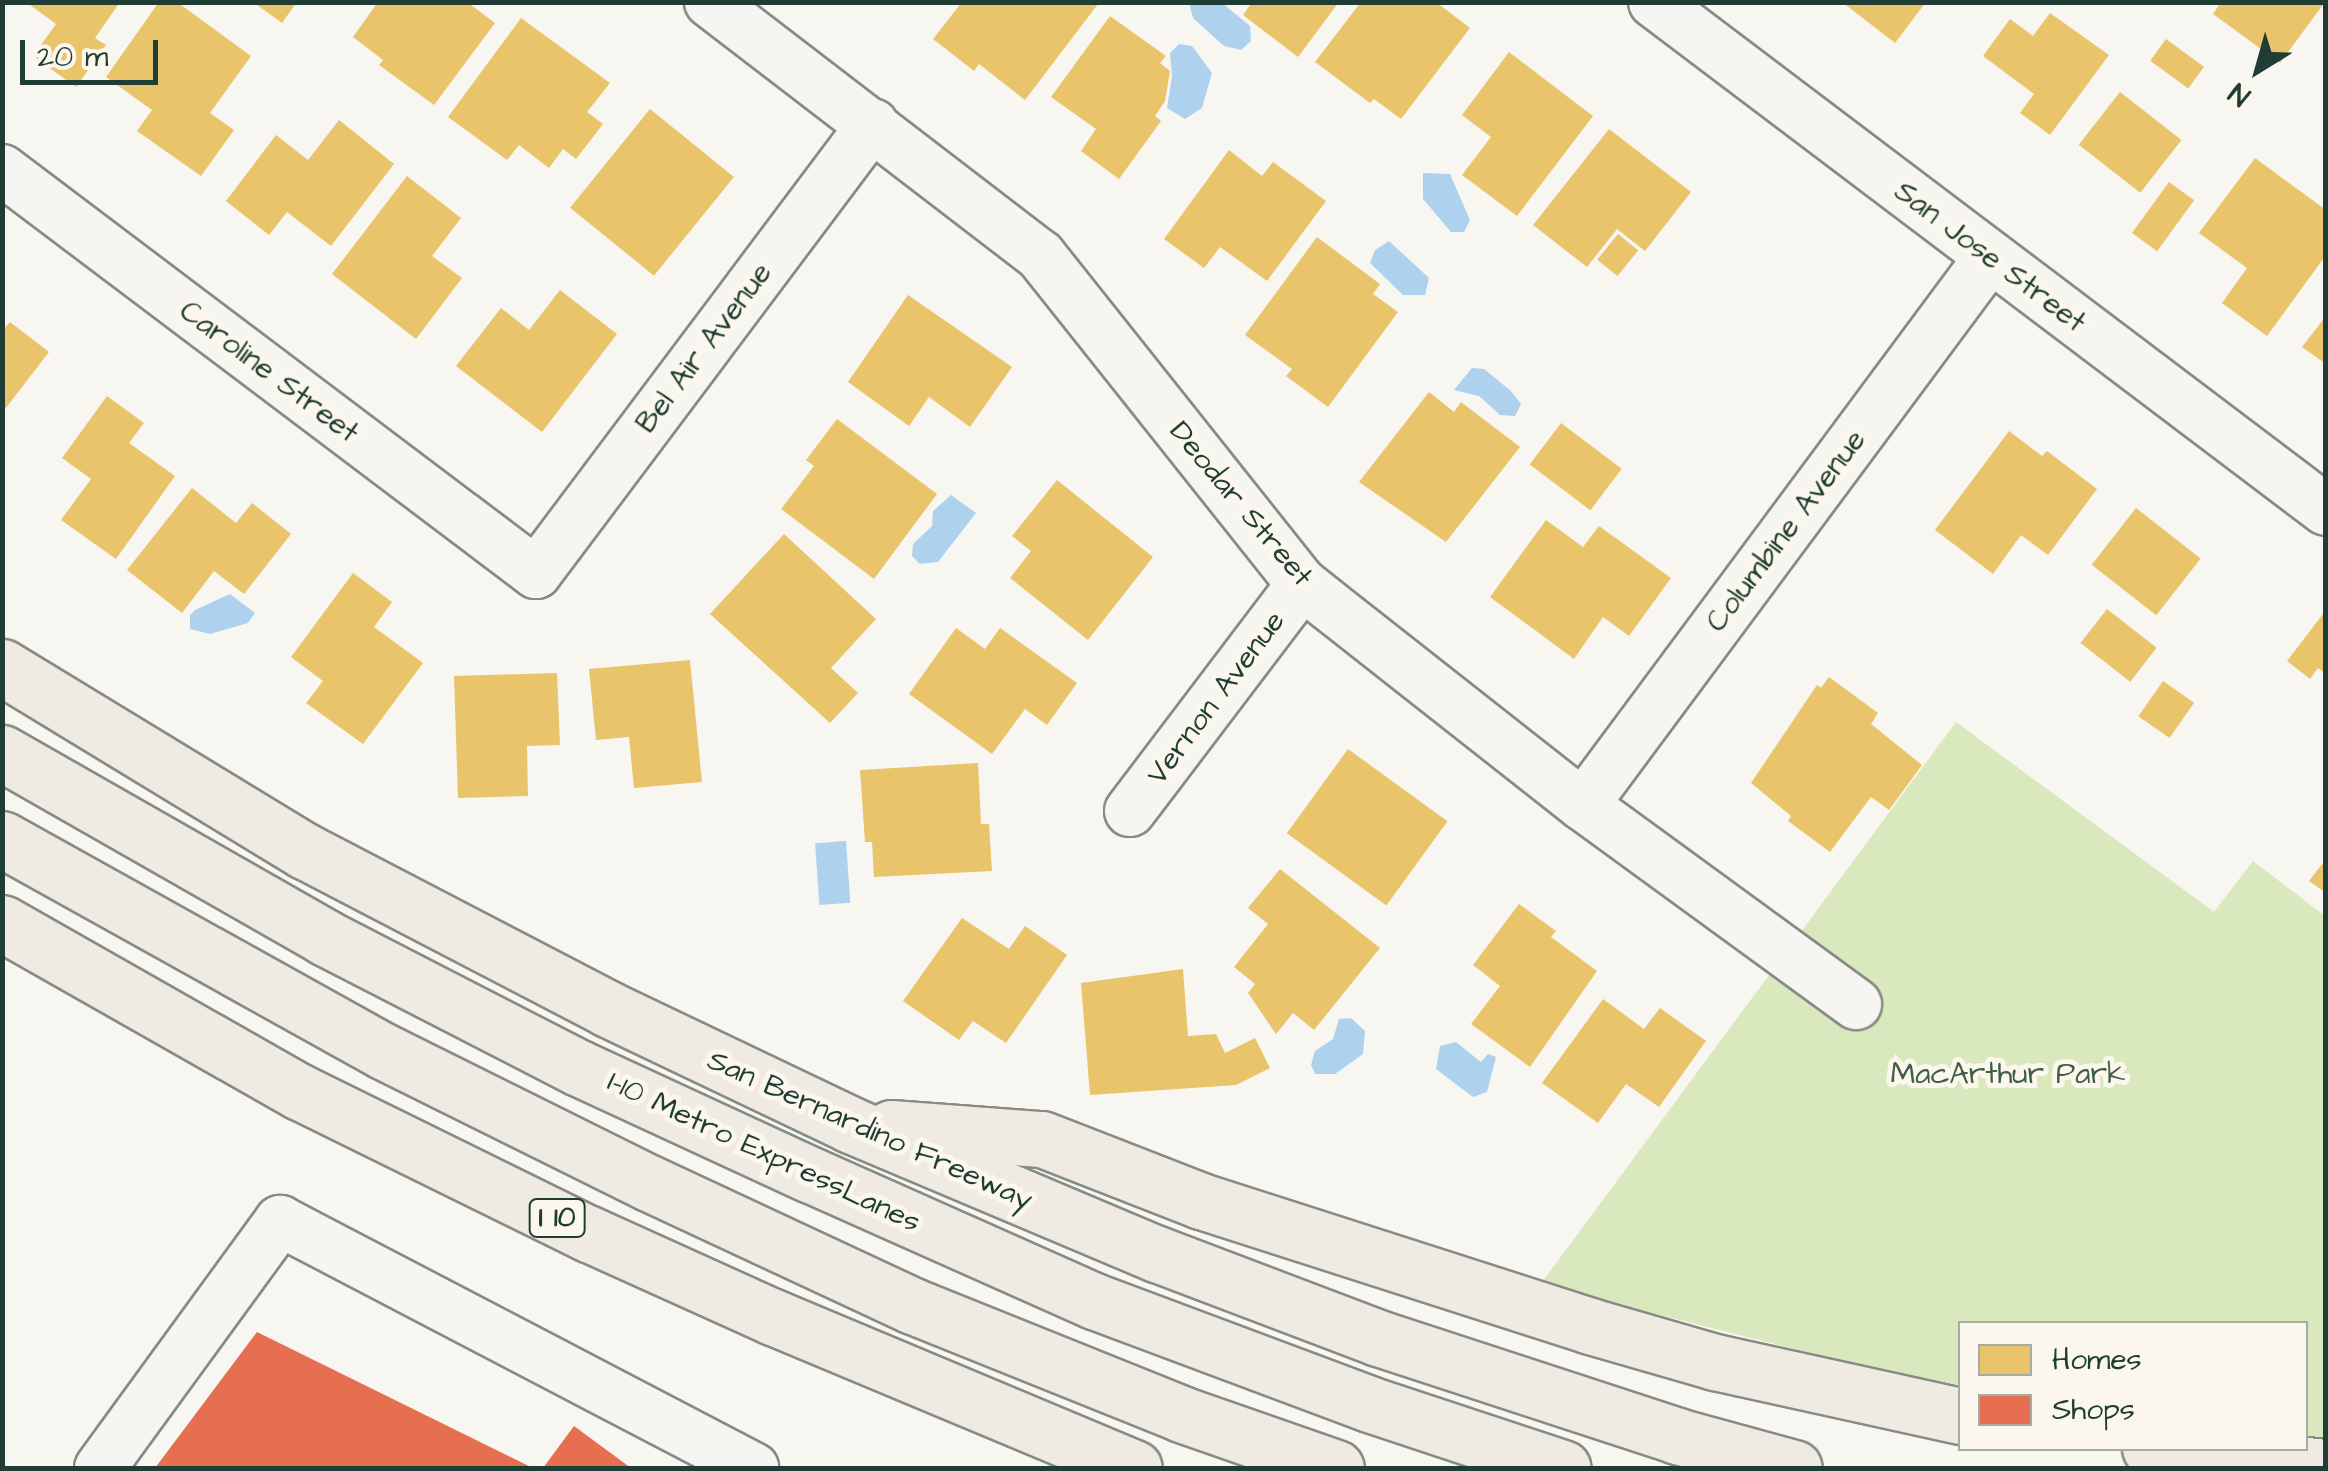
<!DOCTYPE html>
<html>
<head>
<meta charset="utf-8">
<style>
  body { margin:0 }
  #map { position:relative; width:2328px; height:1471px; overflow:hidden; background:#f8f6f0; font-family:"Architects Daughter",sans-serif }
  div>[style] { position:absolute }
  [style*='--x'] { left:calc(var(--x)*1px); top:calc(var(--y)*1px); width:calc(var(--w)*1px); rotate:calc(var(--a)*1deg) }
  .green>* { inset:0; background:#dae8bd }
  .water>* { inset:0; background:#aed2ed; transform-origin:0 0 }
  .homes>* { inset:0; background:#e9c46a; transform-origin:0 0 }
  .shops>* { inset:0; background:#e76f51 }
  .roads { filter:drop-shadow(2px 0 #868b86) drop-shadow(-2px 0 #868b86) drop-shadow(0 2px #868b86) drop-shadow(0 -2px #868b86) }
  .minor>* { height:50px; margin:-25px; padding:0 25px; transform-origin:25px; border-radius:25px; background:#f6f5f1 }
  .highway>* { height:55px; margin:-27.5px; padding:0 27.5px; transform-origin:27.5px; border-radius:27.5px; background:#f0ebe2 }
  span { translate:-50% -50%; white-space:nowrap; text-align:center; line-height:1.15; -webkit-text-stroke:10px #fbf7ec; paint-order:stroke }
  .shield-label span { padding:2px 8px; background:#fbf7ec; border:2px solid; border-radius:8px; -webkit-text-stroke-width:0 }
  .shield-label { font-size:28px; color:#1f3d34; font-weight:700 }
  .street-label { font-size:30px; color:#1f3d34 }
  .park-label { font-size:30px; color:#405d47 }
  .frame { position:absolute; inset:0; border:5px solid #1f3d34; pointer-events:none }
  .legend { position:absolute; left:1958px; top:1321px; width:350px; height:130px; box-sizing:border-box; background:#fbf7ec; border:2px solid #a3ada2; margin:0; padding:12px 18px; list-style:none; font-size:30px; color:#1f3d34 }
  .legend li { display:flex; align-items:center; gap:20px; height:50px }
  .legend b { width:50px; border:2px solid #a3ada2 }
  .north { position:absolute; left:2208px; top:20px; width:100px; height:100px; -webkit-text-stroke:8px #fbf7ec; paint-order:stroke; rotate:217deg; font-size:28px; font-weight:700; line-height:40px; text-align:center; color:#1f3d34 }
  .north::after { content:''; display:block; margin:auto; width:35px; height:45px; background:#1f3d34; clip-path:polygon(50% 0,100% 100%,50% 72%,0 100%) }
  .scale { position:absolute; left:20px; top:40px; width:138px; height:45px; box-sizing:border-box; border:5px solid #1f3d34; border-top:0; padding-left:12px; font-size:30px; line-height:35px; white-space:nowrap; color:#1f3d34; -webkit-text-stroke:8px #fbf7ec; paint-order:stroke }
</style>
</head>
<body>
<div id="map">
  <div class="green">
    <i style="clip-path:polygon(1956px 722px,2214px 912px,2253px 861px,2325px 916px,2325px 1448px,2306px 1445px,2306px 1324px,1960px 1324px,1960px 1385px,1866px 1367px,1540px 1285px)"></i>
  </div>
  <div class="water">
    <i style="clip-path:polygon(1189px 3px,1222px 3px,1250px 26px,1251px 41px,1241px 50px,1224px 46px,1193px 18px)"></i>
    <i style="clip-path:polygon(1179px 44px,1192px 46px,1212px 73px,1202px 108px,1185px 119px,1167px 108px,1172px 76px,1170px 53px)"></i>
    <i style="clip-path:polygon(1423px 173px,1450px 174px,1470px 220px,1464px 232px,1451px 232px,1423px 199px)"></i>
    <i style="clip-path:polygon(1389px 241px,1429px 278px,1425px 295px,1403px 295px,1370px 263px,1375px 250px)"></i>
    <i style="clip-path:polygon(1472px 368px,1484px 369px,1511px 391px,1521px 404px,1515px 416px,1500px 415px,1479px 396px,1454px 390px)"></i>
    <i style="clip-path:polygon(951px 495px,976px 513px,938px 562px,920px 564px,912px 556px,913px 544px,932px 526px,933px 511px)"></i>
    <i style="clip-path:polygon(230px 594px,255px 613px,248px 623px,210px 634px,190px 629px,190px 615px,195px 610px)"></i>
    <i style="left:846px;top:841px;width:62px;height:31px;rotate:86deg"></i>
    <i style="clip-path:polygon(1351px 1018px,1365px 1031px,1363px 1054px,1335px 1074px,1315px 1074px,1311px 1065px,1315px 1051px,1333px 1039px,1339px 1019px)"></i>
    <i style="clip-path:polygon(1456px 1042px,1481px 1062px,1488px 1054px,1496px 1057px,1487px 1092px,1473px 1097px,1436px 1069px,1440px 1046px)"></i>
  </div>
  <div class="homes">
    <i style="clip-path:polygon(26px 2px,120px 2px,95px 38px,106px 45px,76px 87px,33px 56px,56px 24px)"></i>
    <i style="clip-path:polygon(159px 2px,177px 2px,251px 56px,210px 113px,234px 130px,201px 176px,137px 131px,152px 110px,106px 77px)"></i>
    <i style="clip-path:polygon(253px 2px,297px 2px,282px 23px)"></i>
    <i style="clip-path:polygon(378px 2px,467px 2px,495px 23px,434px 105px,379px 65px,383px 60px,353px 37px)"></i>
    <i style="clip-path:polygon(962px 2px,1096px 2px,1098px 4px,1025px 100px,979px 64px,974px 71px,933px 39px)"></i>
    <i style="clip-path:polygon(1252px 2px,1339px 2px,1298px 57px,1243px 15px)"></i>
    <i style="clip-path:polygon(1361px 2px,1436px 2px,1470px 28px,1401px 119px,1374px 99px,1370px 103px,1315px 62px)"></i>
    <i style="clip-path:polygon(1842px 2px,1926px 2px,1895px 43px)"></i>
    <i style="clip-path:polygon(2221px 2px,2325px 2px,2280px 63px,2213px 14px)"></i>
    <i style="clip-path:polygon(2050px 13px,2109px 55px,2050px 135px,2020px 113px,2034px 94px,1983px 56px,2010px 19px,2033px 36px)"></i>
    <i style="clip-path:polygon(1110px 16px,1166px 56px,1160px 63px,1170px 71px,1165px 101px,1155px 116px,1161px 121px,1119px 179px,1081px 151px,1096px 129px,1051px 97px)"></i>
    <i style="clip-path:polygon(521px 18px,610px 83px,587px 112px,603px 124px,576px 159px,563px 149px,549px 168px,519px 145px,507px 160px,448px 117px)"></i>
    <i style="left:2166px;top:39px;width:47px;height:27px;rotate:36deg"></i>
    <i style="clip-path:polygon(1509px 52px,1593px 116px,1517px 216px,1462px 175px,1491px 137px,1462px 115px)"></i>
    <i style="left:2120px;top:92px;width:78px;height:67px;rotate:38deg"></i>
    <i style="left:650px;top:109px;width:108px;height:127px;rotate:39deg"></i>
    <i style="clip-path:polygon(339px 120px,394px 164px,331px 246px,287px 212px,269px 235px,226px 201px,276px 135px,308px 160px)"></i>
    <i style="clip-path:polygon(1609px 129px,1691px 192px,1645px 251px,1617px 229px,1587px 267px,1533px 225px)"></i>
    <i style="clip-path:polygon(1229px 150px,1262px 176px,1273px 162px,1326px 201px,1267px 281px,1220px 247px,1204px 268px,1164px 239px)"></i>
    <i style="clip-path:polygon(2255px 158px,2326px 210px,2326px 255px,2267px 336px,2222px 303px,2247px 268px,2199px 233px)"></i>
    <i style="clip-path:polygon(407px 176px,461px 218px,432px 256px,462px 278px,416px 339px,332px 274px)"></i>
    <i style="left:2169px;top:182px;width:31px;height:63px;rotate:36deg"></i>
    <i style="left:1618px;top:234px;width:26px;height:33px;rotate:39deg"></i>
    <i style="clip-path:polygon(1317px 237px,1380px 284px,1373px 294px,1398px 312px,1328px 407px,1286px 376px,1292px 369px,1245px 335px)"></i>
    <i style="clip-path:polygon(560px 290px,617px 334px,542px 432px,456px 366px,501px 308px,529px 330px)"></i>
    <i style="clip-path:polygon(908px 295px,1012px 367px,970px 427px,929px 397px,909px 426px,848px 382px)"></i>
    <i style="clip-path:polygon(2326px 316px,2326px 364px,2302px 347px)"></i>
    <i style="clip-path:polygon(10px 322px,49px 352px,2px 413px,2px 331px)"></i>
    <i style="clip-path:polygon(1429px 392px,1454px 412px,1461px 402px,1520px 447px,1446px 542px,1359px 482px)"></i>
    <i style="clip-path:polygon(107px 396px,144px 423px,129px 443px,175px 476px,116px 559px,61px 520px,91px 479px,62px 458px)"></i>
    <i style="clip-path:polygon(837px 419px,937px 494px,874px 579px,781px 509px,814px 466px,806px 460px)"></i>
    <i style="left:1561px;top:423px;width:76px;height:52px;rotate:37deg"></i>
    <i style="clip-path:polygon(2009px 431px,2042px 456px,2047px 451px,2097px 489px,2048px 555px,2021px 535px,1993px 574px,1935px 530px)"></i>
    <i style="clip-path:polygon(1057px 480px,1153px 557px,1088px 640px,1010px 578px,1031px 551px,1012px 536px)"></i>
    <i style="clip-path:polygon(192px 488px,236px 523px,252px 503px,291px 534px,244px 594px,214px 571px,182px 613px,127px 570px)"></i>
    <i style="left:2136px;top:508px;width:82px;height:72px;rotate:38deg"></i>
    <i style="clip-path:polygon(1546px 520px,1583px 547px,1599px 526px,1671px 578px,1629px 636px,1603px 617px,1574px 659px,1490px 597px)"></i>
    <i style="clip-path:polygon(784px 534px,876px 619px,831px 668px,858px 693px,830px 723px,710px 614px)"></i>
    <i style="clip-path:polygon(353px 573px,392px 602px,374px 627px,423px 663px,363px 744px,306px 703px,323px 681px,291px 657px)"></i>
    <i style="left:2107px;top:609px;width:63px;height:43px;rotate:38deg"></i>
    <i style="clip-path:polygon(2323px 614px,2326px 674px,2318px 668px,2310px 679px,2287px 661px)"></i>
    <i style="clip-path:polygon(956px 628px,985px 649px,1000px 628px,1077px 683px,1047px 725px,1025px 709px,992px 754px,909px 694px)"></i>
    <i style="clip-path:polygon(690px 660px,702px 782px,634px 788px,629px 737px,596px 740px,589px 669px)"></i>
    <i style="clip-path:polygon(557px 673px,560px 745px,527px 746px,528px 796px,458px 798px,454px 676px)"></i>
    <i style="clip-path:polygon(1829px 677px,1878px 713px,1871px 724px,1922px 765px,1889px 810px,1871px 797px,1830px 852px,1788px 821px,1791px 816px,1751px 783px,1817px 685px,1821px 688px)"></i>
    <i style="left:2163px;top:681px;width:38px;height:43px;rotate:35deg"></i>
    <i style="left:1348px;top:749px;width:123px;height:104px;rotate:36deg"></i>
    <i style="clip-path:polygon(978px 763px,981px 824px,989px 824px,992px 871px,874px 877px,872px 842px,865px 842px,860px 770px)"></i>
    <i style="clip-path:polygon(2326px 859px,2326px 893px,2309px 881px)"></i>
    <i style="clip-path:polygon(1280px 869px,1380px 948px,1314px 1030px,1293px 1013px,1276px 1034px,1248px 993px,1255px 984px,1234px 967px,1268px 924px,1248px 908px)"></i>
    <i style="clip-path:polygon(1519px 904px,1556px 931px,1551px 937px,1597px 971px,1530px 1067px,1471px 1024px,1500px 986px,1473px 965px)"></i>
    <i style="clip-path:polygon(962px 918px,1009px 949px,1025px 926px,1067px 955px,1006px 1043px,973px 1021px,959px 1040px,903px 1001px)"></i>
    <i style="clip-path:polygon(1183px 969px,1188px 1036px,1216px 1034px,1225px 1053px,1255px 1038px,1270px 1068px,1236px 1085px,1090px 1095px,1081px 983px)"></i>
    <i style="clip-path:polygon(1603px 999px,1644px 1029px,1660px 1008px,1706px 1041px,1659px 1107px,1626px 1084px,1598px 1123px,1542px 1083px)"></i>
  </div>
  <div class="shops">
    <i style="clip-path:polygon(257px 1332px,533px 1468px,155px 1468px)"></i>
    <i style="clip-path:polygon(574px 1426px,631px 1468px,543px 1468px)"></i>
  </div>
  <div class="roads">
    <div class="minor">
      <i style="--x:710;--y:2;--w:416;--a:37.5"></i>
      <i style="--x:1040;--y:255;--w:421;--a:51.5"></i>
      <i style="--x:1302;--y:584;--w:357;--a:38.2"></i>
      <i style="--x:1583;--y:805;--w:338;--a:36.1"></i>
      <i style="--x:1654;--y:2;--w:842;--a:37.09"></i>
      <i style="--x:2;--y:170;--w:669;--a:37.04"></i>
      <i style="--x:536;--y:573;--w:561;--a:-53.11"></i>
      <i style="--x:1583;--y:805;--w:683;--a:-53.4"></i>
      <i style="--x:1130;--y:811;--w:285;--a:-52.8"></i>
      <i style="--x:100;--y:1468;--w:306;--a:-53.9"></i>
      <i style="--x:280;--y:1221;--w:534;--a:27.57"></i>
    </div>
    <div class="highway">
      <i style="--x:2;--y:667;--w:354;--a:31.3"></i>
      <i style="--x:305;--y:851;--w:342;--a:27.5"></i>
      <i style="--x:608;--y:1009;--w:269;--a:25.5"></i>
      <i style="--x:851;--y:1125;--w:332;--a:22.9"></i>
      <i style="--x:1157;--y:1254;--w:236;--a:20.8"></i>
      <i style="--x:1378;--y:1338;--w:315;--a:18.1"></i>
      <i style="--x:1677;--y:1436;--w:121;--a:15.3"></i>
      <i style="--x:2;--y:753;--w:371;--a:29.7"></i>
      <i style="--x:324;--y:937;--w:287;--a:27.2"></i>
      <i style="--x:579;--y:1068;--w:255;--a:24.8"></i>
      <i style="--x:811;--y:1175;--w:310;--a:24"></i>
      <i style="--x:1094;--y:1301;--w:294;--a:20.5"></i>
      <i style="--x:1369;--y:1404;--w:204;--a:18.3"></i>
      <i style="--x:2;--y:839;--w:436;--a:29.1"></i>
      <i style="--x:383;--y:1051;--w:297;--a:26.4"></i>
      <i style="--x:649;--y:1183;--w:291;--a:25"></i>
      <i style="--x:913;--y:1306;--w:289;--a:21.9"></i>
      <i style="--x:1181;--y:1414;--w:164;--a:19.2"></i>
      <i style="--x:2;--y:923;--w:343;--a:29.6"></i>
      <i style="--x:300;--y:1092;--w:322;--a:26.2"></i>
      <i style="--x:589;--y:1234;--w:202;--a:24.3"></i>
      <i style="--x:773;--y:1317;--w:391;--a:22.7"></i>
      <i style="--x:891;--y:1128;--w:151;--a:4.2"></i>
      <i style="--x:1042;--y:1139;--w:171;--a:21.3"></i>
      <i style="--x:1201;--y:1201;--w:409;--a:17.8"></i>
      <i style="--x:1590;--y:1326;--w:130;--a:16.1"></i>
      <i style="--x:1715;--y:1362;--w:251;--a:12.4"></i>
      <i style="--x:2150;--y:1448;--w:177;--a:6.2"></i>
    </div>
  </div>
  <div class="shield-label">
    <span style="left:557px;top:1218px">I 10</span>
  </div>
  <div class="street-label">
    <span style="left:1990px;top:257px;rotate:37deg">San Jose Street</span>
    <span style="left:704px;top:348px;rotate:-53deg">Bel Air Avenue</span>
    <span style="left:269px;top:372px;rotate:37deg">Caroline Street</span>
    <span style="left:1241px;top:504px;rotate:50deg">Deodar Street</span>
    <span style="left:1786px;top:531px;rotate:-53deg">Columbine Avenue</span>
    <span style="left:1216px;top:698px;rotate:-53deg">Vernon Avenue</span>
    <span style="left:870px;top:1130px;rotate:24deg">San Bernardino Freeway</span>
    <span style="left:764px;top:1152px;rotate:25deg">I-10 Metro ExpressLanes</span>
  </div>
  <div class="park-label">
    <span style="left:2008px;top:1074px">MacArthur Park</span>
  </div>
  <div class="frame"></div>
  <ul class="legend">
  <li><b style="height:28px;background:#e9c46a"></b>Homes</li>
  <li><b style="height:28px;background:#e76f51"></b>Shops</li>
  </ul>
  <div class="north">N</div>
  <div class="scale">20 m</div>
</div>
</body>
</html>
